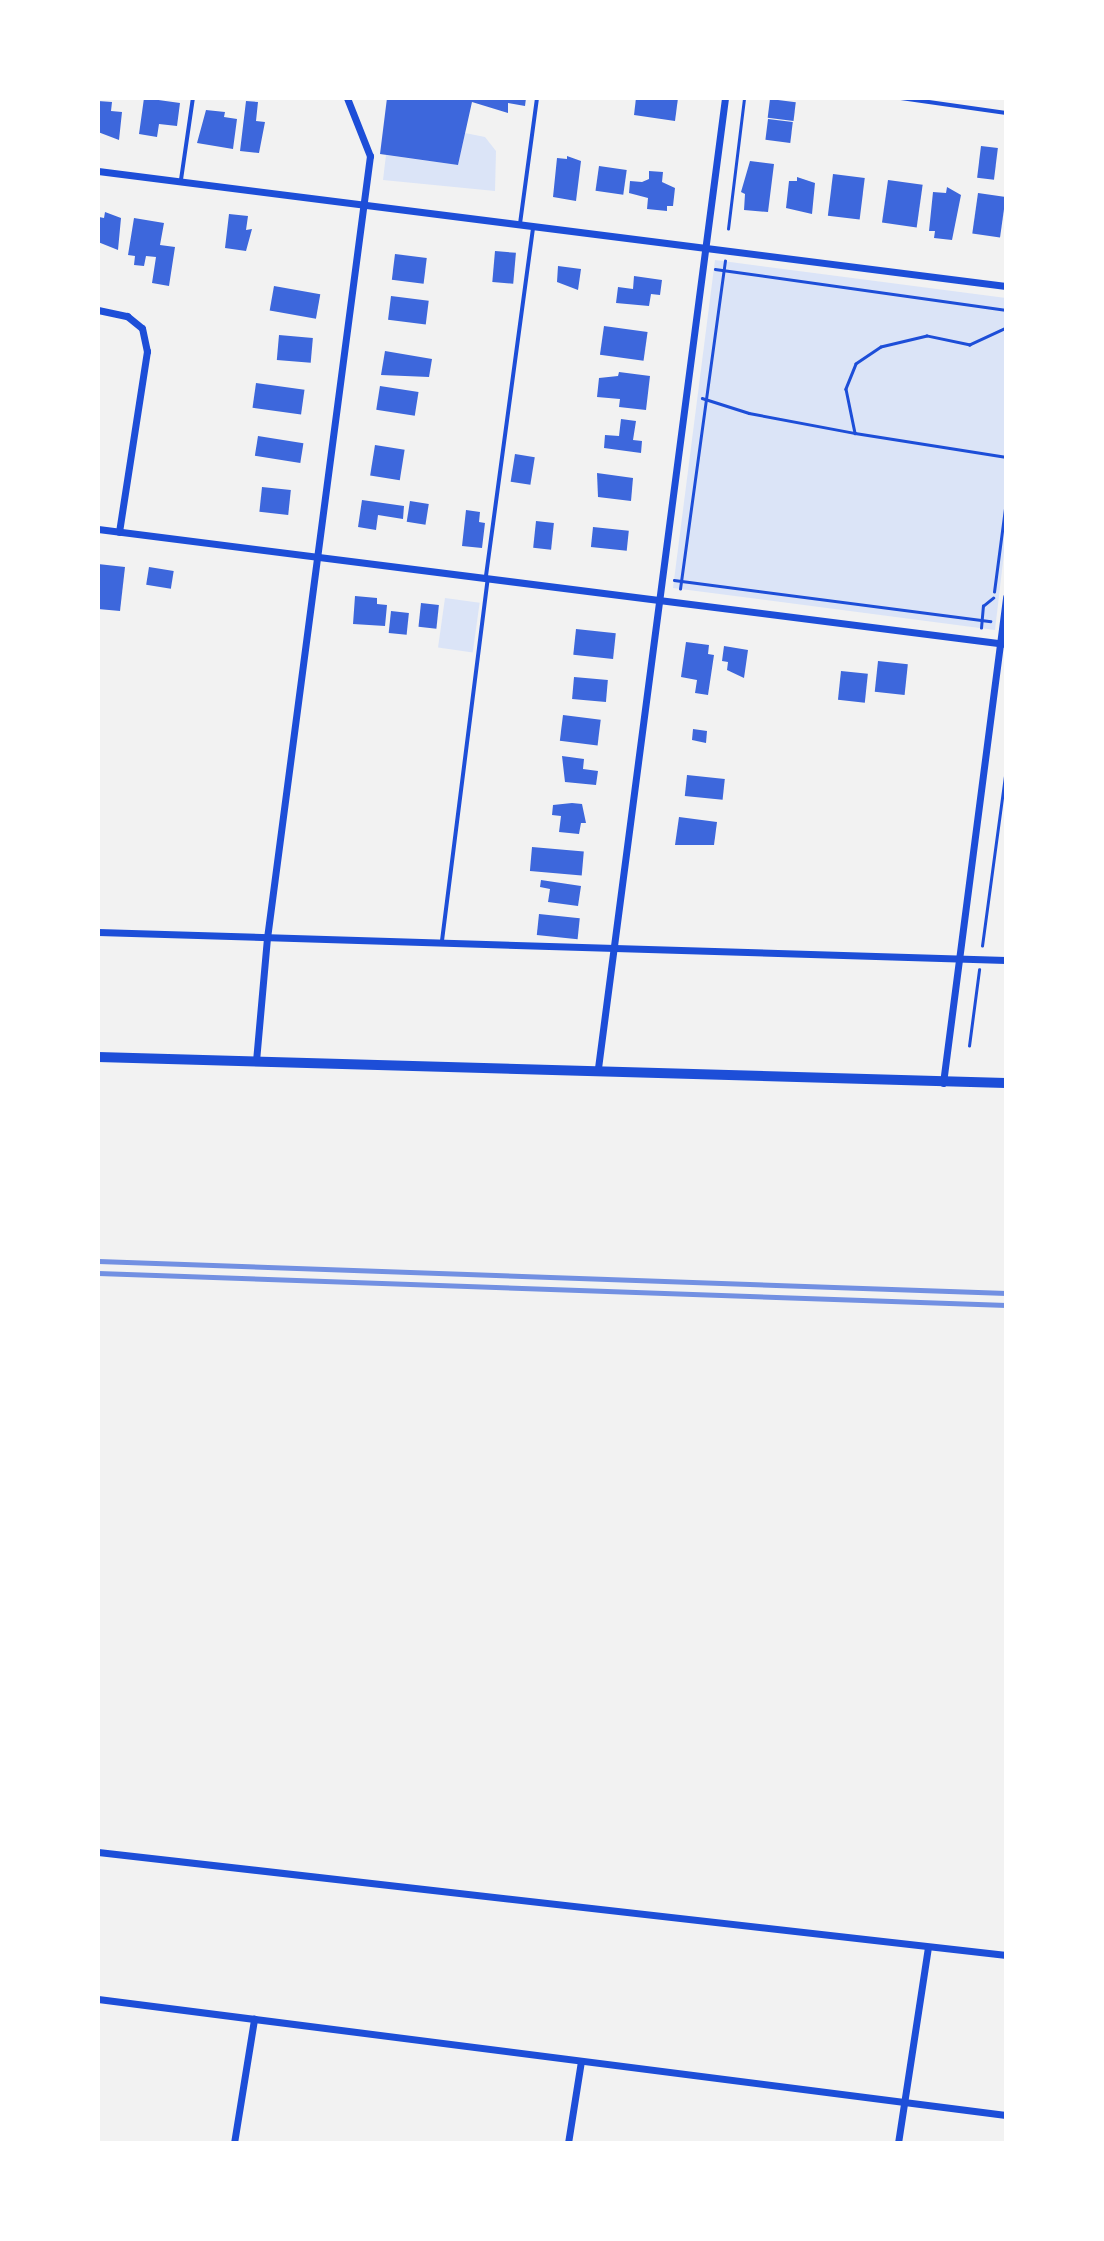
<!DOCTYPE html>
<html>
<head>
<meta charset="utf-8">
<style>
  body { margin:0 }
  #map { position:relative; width:1104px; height:2241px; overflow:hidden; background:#f2f2f2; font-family:"Exo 2",sans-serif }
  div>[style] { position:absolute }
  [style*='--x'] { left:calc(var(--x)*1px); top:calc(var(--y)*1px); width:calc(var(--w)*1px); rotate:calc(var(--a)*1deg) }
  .green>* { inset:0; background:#dbe4f7; transform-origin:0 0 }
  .building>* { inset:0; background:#3d67dc; transform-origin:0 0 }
  .path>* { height:2.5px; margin:-1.25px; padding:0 1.25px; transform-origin:1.25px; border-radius:1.25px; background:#1d4ed8 }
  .service>* { height:3.5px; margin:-1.75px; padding:0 1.75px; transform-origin:1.75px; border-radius:1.75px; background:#1d4ed8 }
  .minor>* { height:7px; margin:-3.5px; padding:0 3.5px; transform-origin:3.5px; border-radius:3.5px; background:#1d4ed8 }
  .tertiary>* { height:10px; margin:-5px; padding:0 5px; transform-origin:5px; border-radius:5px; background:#1d4ed8 }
  .rail>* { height:5px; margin:-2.5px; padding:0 2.5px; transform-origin:2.5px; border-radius:2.5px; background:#7290e2 }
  span { translate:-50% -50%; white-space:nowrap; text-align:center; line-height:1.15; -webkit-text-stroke:6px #fff; paint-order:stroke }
  .frame { position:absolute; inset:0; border:100px solid #fff; pointer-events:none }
</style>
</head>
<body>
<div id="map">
  <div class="green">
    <i style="clip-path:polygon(465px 133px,485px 137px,496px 151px,495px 191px,383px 180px,386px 155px,458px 165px)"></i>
    <i style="clip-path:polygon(715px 260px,1006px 298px,1006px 536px,995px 630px,673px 588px)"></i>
    <i style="left:445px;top:598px;width:35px;height:50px;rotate:8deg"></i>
  </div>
  <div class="building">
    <i style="clip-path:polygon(144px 98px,180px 103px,177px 126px,159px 124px,157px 137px,139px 134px)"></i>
    <i style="clip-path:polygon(387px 98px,526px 98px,525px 106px,508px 103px,508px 113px,472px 102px,458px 165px,380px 154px)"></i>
    <i style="clip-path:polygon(636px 98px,678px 98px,675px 121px,634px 115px)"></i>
    <i style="left:770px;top:99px;width:26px;height:19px;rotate:7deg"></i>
    <i style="clip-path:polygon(98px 101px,112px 102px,111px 111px,122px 112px,119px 140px,98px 132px)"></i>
    <i style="clip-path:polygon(246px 101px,258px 102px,256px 121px,265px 122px,259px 153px,240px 151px)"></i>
    <i style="clip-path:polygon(206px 110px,225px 112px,224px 117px,237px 119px,233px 149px,197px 143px)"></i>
    <i style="left:768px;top:119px;width:25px;height:21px;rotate:7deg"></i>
    <i style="left:981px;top:146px;width:17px;height:32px;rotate:7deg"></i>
    <i style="clip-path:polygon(567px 156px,581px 161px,576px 201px,553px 197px,557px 158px,567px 159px)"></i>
    <i style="clip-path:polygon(750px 161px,774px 164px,768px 212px,744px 210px,745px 194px,741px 192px)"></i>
    <i style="left:599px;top:166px;width:28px;height:25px;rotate:8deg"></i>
    <i style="clip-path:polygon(649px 171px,663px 172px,662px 182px,675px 188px,673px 206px,667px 206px,667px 211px,647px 209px,648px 198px,629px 193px,630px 181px,642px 182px,649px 179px)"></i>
    <i style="left:833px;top:174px;width:32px;height:42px;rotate:7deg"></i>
    <i style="clip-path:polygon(797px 177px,815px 183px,812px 214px,786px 208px,789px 181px,797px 181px)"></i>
    <i style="left:888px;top:180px;width:35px;height:43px;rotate:8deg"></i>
    <i style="clip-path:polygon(947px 187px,961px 195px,952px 240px,934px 238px,935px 231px,929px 231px,933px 192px,946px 193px)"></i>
    <i style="left:978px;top:193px;width:28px;height:41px;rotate:8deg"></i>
    <i style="clip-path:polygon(105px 212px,121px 218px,118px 250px,98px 242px,99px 217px,104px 218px)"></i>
    <i style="clip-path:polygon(229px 214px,248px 216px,246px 230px,252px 229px,246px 251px,225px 248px)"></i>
    <i style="clip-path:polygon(134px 218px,164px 223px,160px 245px,175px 247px,169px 286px,152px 283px,156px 257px,146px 256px,144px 266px,134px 265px,135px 256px,128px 255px)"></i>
    <i style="left:495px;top:251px;width:21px;height:31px;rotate:5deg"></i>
    <i style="left:395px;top:254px;width:32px;height:26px;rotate:7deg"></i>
    <i style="clip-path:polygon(558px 266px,581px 269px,578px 290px,557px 282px)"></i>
    <i style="clip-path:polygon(634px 276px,662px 280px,660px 295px,651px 294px,649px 306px,616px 303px,618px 287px,633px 289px)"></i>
    <i style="left:274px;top:286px;width:47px;height:25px;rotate:10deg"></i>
    <i style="left:391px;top:296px;width:38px;height:24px;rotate:7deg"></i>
    <i style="left:604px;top:326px;width:44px;height:29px;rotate:8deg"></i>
    <i style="left:279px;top:335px;width:34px;height:25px;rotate:5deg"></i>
    <i style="clip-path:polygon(385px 351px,432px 359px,429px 377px,381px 375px)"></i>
    <i style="clip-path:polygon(619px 372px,650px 376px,646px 410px,619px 407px,620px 399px,597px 397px,599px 378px,618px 376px)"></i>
    <i style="left:256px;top:383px;width:49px;height:25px;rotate:8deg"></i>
    <i style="left:380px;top:386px;width:39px;height:24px;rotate:9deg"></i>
    <i style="clip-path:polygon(621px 419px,636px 421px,633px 440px,642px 441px,641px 453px,604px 448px,605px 435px,619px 436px)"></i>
    <i style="left:258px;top:436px;width:46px;height:20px;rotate:9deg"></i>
    <i style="left:375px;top:445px;width:30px;height:31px;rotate:9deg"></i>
    <i style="left:515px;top:454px;width:20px;height:28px;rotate:9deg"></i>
    <i style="clip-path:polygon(597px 473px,633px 478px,631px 501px,598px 497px)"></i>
    <i style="left:262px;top:487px;width:29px;height:25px;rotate:6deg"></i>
    <i style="clip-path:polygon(362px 500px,404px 506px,403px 519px,378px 515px,376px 530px,358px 527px)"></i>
    <i style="left:410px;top:501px;width:19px;height:21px;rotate:9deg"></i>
    <i style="clip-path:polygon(466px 510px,480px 512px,479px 522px,485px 523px,482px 548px,462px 546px)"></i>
    <i style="left:536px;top:521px;width:18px;height:27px;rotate:6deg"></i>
    <i style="left:593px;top:527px;width:36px;height:20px;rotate:6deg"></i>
    <i style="clip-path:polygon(98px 564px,125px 567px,120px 611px,98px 609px)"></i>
    <i style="left:149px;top:567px;width:25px;height:18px;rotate:9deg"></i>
    <i style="clip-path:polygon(355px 596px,377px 598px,377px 604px,387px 605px,385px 626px,353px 624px)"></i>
    <i style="left:421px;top:603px;width:18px;height:24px;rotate:6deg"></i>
    <i style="left:391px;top:611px;width:18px;height:22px;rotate:6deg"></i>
    <i style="left:576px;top:629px;width:40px;height:26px;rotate:6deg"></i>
    <i style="clip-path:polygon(686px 642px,709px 645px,708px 654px,714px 655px,708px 695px,695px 693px,697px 680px,681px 677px)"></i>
    <i style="clip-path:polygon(724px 646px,748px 650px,744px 678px,727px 670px,728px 662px,722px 661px)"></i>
    <i style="left:878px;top:661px;width:30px;height:31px;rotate:6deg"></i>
    <i style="left:841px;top:671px;width:27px;height:29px;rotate:6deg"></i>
    <i style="left:574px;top:677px;width:34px;height:22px;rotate:5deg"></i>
    <i style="left:563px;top:715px;width:38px;height:26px;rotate:7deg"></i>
    <i style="clip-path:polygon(693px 729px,707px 731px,706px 743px,692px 740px)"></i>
    <i style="clip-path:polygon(562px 756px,584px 759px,583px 769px,598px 771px,596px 785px,565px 782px)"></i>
    <i style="left:687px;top:775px;width:38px;height:21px;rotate:6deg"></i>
    <i style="clip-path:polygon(572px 803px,582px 804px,586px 823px,581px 823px,579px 834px,559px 832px,561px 816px,552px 815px,553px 805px)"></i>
    <i style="clip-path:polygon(679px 817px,717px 822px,714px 845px,675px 845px)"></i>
    <i style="left:532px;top:847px;width:52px;height:24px;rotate:5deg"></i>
    <i style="clip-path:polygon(541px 880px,581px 886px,578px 906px,548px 902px,550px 889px,540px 887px)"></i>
    <i style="left:539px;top:914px;width:41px;height:21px;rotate:6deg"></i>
  </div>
  <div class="path">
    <i style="--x:728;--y:229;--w:132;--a:-83"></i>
    <i style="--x:715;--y:269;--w:294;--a:8"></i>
    <i style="--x:1006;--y:328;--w:40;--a:155"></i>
    <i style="--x:970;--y:345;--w:44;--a:-168.2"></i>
    <i style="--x:927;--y:336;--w:47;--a:166.6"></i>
    <i style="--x:881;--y:347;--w:30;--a:146"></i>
    <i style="--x:856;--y:364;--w:27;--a:112"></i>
    <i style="--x:846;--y:389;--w:45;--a:78.4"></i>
    <i style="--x:855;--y:433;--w:153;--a:9"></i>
    <i style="--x:702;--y:398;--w:49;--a:17.7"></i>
    <i style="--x:749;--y:413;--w:108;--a:10.7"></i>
    <i style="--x:674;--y:580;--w:319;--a:7.4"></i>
    <i style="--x:680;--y:589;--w:331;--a:-82.2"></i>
    <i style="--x:994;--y:592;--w:92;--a:-82.5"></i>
    <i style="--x:981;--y:628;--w:22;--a:-85"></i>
    <i style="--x:983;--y:606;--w:13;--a:-39"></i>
    <i style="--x:982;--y:946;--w:179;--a:-82.3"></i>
    <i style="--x:969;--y:1046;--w:77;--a:-82.5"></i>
  </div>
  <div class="service">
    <i style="--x:901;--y:98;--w:106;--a:8.1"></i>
    <i style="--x:181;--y:180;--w:83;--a:-81.7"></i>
    <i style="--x:520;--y:224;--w:127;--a:-82.3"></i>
    <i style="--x:486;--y:576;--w:351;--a:-82.3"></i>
    <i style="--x:442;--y:941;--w:365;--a:-82.8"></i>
  </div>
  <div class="minor">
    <i style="--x:98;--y:171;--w:915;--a:7.22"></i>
    <i style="--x:98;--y:310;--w:30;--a:12"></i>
    <i style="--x:127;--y:316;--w:19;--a:39"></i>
    <i style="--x:142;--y:328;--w:24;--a:78"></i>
    <i style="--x:147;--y:351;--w:183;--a:98.8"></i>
    <i style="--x:98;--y:529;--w:915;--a:7.22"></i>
    <i style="--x:98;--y:932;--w:908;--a:1.77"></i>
    <i style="--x:256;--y:1061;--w:123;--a:-84.9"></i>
    <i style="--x:267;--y:938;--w:789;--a:-82.5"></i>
    <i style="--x:370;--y:156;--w:62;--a:-111.6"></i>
    <i style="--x:598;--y:1068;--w:978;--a:-82.54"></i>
    <i style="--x:943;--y:1083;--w:490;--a:-82.6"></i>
    <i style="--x:98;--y:1852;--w:914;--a:6.47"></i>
    <i style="--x:98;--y:1999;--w:915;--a:7.28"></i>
    <i style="--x:234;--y:2143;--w:126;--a:-80.8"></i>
    <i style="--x:568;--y:2143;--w:83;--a:-81"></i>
    <i style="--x:898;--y:2143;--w:197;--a:-81.3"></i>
  </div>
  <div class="tertiary">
    <i style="--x:98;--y:1057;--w:908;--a:1.64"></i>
  </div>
  <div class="rail">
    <i style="--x:98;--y:1261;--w:909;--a:2.02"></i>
    <i style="--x:98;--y:1273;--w:909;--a:2.02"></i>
  </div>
  <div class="frame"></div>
</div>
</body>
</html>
